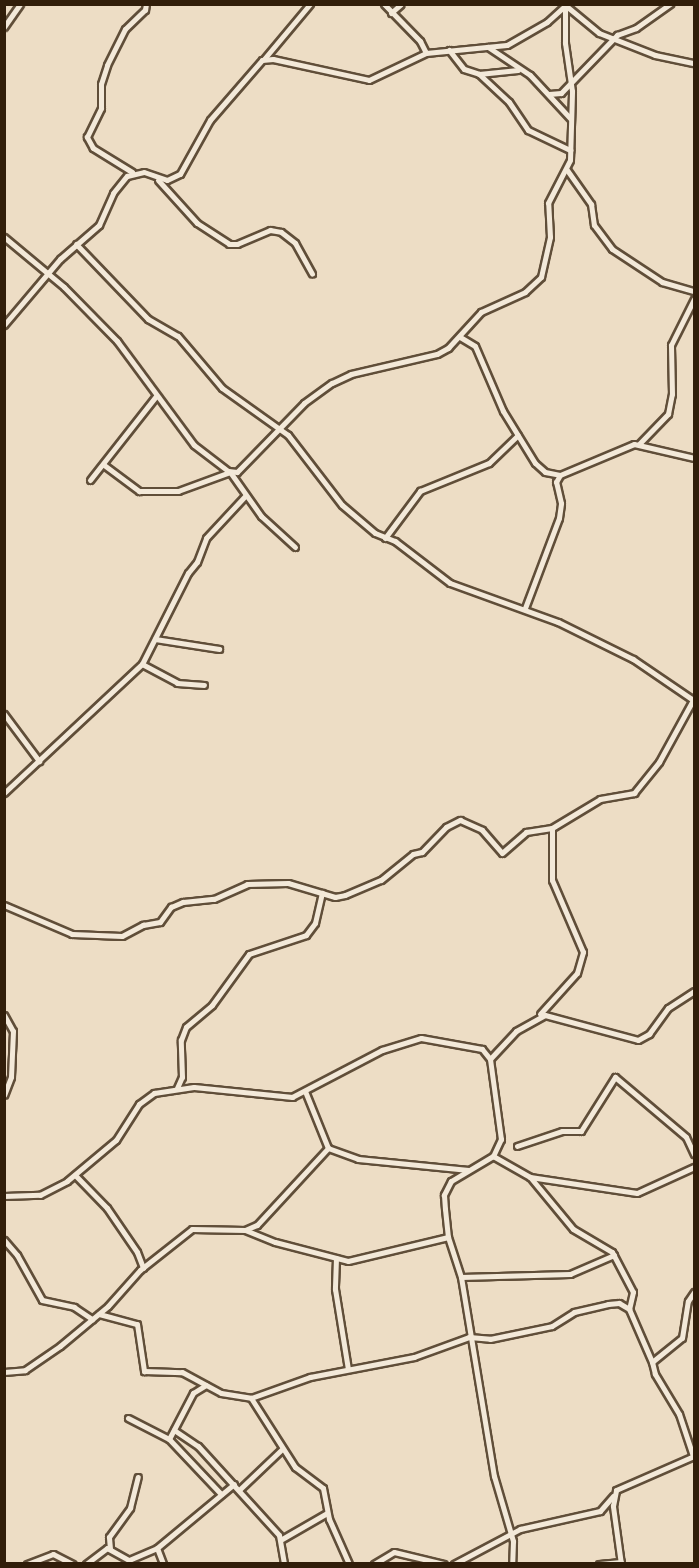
<!DOCTYPE html>
<html>
<head>
<meta charset="utf-8">
<style>
  body { margin:0 }
  #map { position:relative; width:699px; height:1568px; overflow:hidden; background:#edddc5; font-family:Vollkorn,serif }
  div>[style] { position:absolute }
  [style*='--x'] { left:calc(var(--x)*1px); top:calc(var(--y)*1px); width:calc(var(--w)*1px); rotate:calc(var(--a)*1deg) }
  .roads { filter:drop-shadow(2px 0 #604e39) drop-shadow(-2px 0 #604e39) drop-shadow(0 2px #604e39) drop-shadow(0 -2px #604e39) }
  .minor>* { height:5px; margin:-2.5px; padding:0 2.5px; transform-origin:2.5px; border-radius:2.5px; background:#f3e9d9 }
  span { translate:-50% -50%; white-space:nowrap; text-align:center; line-height:1.15; -webkit-text-stroke:6px #f3e9d9; paint-order:stroke }
  .frame { position:absolute; inset:0; border:6px solid #311e0a; pointer-events:none }
</style>
</head>
<body>
<div id="map">
  <div class="roads">
    <div class="minor">
      <i style="--x:384;--y:4;--w:52;--a:45.8"></i>
      <i style="--x:420;--y:41;--w:13;--a:63"></i>
      <i style="--x:565;--y:5;--w:44;--a:39.5"></i>
      <i style="--x:599;--y:33;--w:60;--a:21.4"></i>
      <i style="--x:655;--y:55;--w:40;--a:12"></i>
      <i style="--x:391;--y:13;--w:13;--a:-42"></i>
      <i style="--x:4;--y:27;--w:28;--a:-55"></i>
      <i style="--x:488;--y:47;--w:50;--a:33.7"></i>
      <i style="--x:530;--y:75;--w:59;--a:47.1"></i>
      <i style="--x:449;--y:50;--w:24;--a:52"></i>
      <i style="--x:464;--y:69;--w:16;--a:18"></i>
      <i style="--x:479;--y:74;--w:39;--a:-6"></i>
      <i style="--x:264;--y:59;--w:72;--a:-50.1"></i>
      <i style="--x:479;--y:74;--w:41;--a:43"></i>
      <i style="--x:509;--y:102;--w:34;--a:56"></i>
      <i style="--x:528;--y:130;--w:47;--a:25.5"></i>
      <i style="--x:549;--y:94;--w:12;--a:-5"></i>
      <i style="--x:561;--y:93;--w:81;--a:-46"></i>
      <i style="--x:617;--y:35;--w:20;--a:-20"></i>
      <i style="--x:636;--y:28;--w:42;--a:-35.2"></i>
      <i style="--x:567;--y:170;--w:42;--a:54.8"></i>
      <i style="--x:591;--y:204;--w:21;--a:82"></i>
      <i style="--x:594;--y:225;--w:30;--a:53"></i>
      <i style="--x:612;--y:249;--w:60;--a:33.4"></i>
      <i style="--x:662;--y:282;--w:33;--a:16"></i>
      <i style="--x:132;--y:172;--w:46;--a:-148.4"></i>
      <i style="--x:93;--y:148;--w:13;--a:-119"></i>
      <i style="--x:87;--y:137;--w:32;--a:-64"></i>
      <i style="--x:101;--y:108;--w:24;--a:-90"></i>
      <i style="--x:101;--y:84;--w:20;--a:-72"></i>
      <i style="--x:107;--y:65;--w:40;--a:-63.4"></i>
      <i style="--x:125;--y:29;--w:28;--a:-44"></i>
      <i style="--x:145;--y:10;--w:6;--a:-81"></i>
      <i style="--x:158;--y:180;--w:58;--a:47.8"></i>
      <i style="--x:197;--y:223;--w:38;--a:33"></i>
      <i style="--x:229;--y:244;--w:8;--a:0"></i>
      <i style="--x:237;--y:244;--w:36;--a:-23"></i>
      <i style="--x:270;--y:230;--w:11;--a:10"></i>
      <i style="--x:281;--y:232;--w:18;--a:38"></i>
      <i style="--x:295;--y:243;--w:35;--a:61"></i>
      <i style="--x:4;--y:237;--w:78;--a:39.8"></i>
      <i style="--x:64;--y:287;--w:76;--a:45.5"></i>
      <i style="--x:117;--y:341;--w:129;--a:53.5"></i>
      <i style="--x:194;--y:445;--w:43;--a:37.4"></i>
      <i style="--x:228;--y:471;--w:9;--a:6"></i>
      <i style="--x:237;--y:472;--w:96;--a:-45.8"></i>
      <i style="--x:304;--y:403;--w:34;--a:-36"></i>
      <i style="--x:332;--y:383;--w:21;--a:-25"></i>
      <i style="--x:351;--y:374;--w:88;--a:-13.1"></i>
      <i style="--x:437;--y:354;--w:13;--a:-29"></i>
      <i style="--x:448;--y:348;--w:49;--a:-47.5"></i>
      <i style="--x:481;--y:312;--w:48;--a:-24.4"></i>
      <i style="--x:525;--y:292;--w:22;--a:-43"></i>
      <i style="--x:541;--y:277;--w:41;--a:-77.3"></i>
      <i style="--x:550;--y:237;--w:34;--a:-93"></i>
      <i style="--x:548;--y:203;--w:48;--a:-62.9"></i>
      <i style="--x:570;--y:160;--w:69;--a:-88.3"></i>
      <i style="--x:572;--y:91;--w:49;--a:-98.3"></i>
      <i style="--x:565;--y:43;--w:34;--a:-90"></i>
      <i style="--x:76;--y:244;--w:104;--a:46.2"></i>
      <i style="--x:148;--y:319;--w:34;--a:30"></i>
      <i style="--x:178;--y:336;--w:68;--a:49.8"></i>
      <i style="--x:222;--y:388;--w:81;--a:35.5"></i>
      <i style="--x:288;--y:435;--w:88;--a:52.4"></i>
      <i style="--x:342;--y:505;--w:43;--a:40.3"></i>
      <i style="--x:375;--y:533;--w:22;--a:22"></i>
      <i style="--x:395;--y:541;--w:69;--a:37.4"></i>
      <i style="--x:450;--y:583;--w:115;--a:19.9"></i>
      <i style="--x:558;--y:622;--w:84;--a:26.3"></i>
      <i style="--x:633;--y:659;--w:73;--a:34.3"></i>
      <i style="--x:4;--y:325;--w:87;--a:-49.7"></i>
      <i style="--x:60;--y:259;--w:52;--a:-41.1"></i>
      <i style="--x:99;--y:225;--w:35;--a:-66"></i>
      <i style="--x:113;--y:193;--w:22;--a:-51"></i>
      <i style="--x:127;--y:176;--w:17;--a:-13"></i>
      <i style="--x:144;--y:172;--w:24;--a:19"></i>
      <i style="--x:167;--y:180;--w:14;--a:-25"></i>
      <i style="--x:180;--y:174;--w:62;--a:-60.9"></i>
      <i style="--x:210;--y:120;--w:79;--a:-49.1"></i>
      <i style="--x:262;--y:60;--w:11;--a:-5"></i>
      <i style="--x:273;--y:59;--w:98;--a:12.3"></i>
      <i style="--x:369;--y:80;--w:63;--a:-25.3"></i>
      <i style="--x:426;--y:53;--w:81;--a:-5.6"></i>
      <i style="--x:507;--y:45;--w:46;--a:-29.9"></i>
      <i style="--x:547;--y:22;--w:27;--a:-42"></i>
      <i style="--x:460;--y:337;--w:17;--a:31"></i>
      <i style="--x:475;--y:346;--w:71;--a:66.7"></i>
      <i style="--x:503;--y:411;--w:61;--a:58.4"></i>
      <i style="--x:535;--y:463;--w:13;--a:42"></i>
      <i style="--x:545;--y:472;--w:15;--a:11"></i>
      <i style="--x:639;--y:444;--w:42;--a:-46"></i>
      <i style="--x:668;--y:414;--w:20;--a:-79"></i>
      <i style="--x:672;--y:394;--w:49;--a:-91.2"></i>
      <i style="--x:671;--y:345;--w:51;--a:-63.4"></i>
      <i style="--x:104;--y:465;--w:44;--a:36.6"></i>
      <i style="--x:139;--y:491;--w:39;--a:0"></i>
      <i style="--x:178;--y:491;--w:55;--a:-20.1"></i>
      <i style="--x:230;--y:472;--w:54;--a:54.8"></i>
      <i style="--x:261;--y:516;--w:46;--a:42.4"></i>
      <i style="--x:90;--y:480;--w:107;--a:-51.8"></i>
      <i style="--x:385;--y:538;--w:59;--a:-53.3"></i>
      <i style="--x:420;--y:491;--w:74;--a:-22.1"></i>
      <i style="--x:489;--y:463;--w:40;--a:-44"></i>
      <i style="--x:525;--y:608;--w:96;--a:-69.3"></i>
      <i style="--x:559;--y:518;--w:15;--a:-82"></i>
      <i style="--x:561;--y:503;--w:22;--a:-103"></i>
      <i style="--x:556;--y:482;--w:8;--a:-60"></i>
      <i style="--x:560;--y:475;--w:80;--a:-22.7"></i>
      <i style="--x:634;--y:444;--w:62;--a:13.1"></i>
      <i style="--x:155;--y:639;--w:65;--a:8.9"></i>
      <i style="--x:142;--y:664;--w:40;--a:28"></i>
      <i style="--x:177;--y:683;--w:27;--a:4"></i>
      <i style="--x:4;--y:714;--w:59;--a:53.3"></i>
      <i style="--x:4;--y:793;--w:189;--a:-43.1"></i>
      <i style="--x:142;--y:664;--w:102;--a:-63.2"></i>
      <i style="--x:188;--y:573;--w:14;--a:-51"></i>
      <i style="--x:197;--y:562;--w:26;--a:-69"></i>
      <i style="--x:206;--y:538;--w:57;--a:-47.1"></i>
      <i style="--x:4;--y:905;--w:74;--a:23.1"></i>
      <i style="--x:72;--y:934;--w:50;--a:2.3"></i>
      <i style="--x:122;--y:936;--w:24;--a:-28"></i>
      <i style="--x:143;--y:925;--w:17;--a:-10"></i>
      <i style="--x:160;--y:922;--w:19;--a:-54"></i>
      <i style="--x:171;--y:907;--w:13;--a:-23"></i>
      <i style="--x:183;--y:902;--w:31;--a:-6"></i>
      <i style="--x:214;--y:899;--w:36;--a:-24"></i>
      <i style="--x:247;--y:884;--w:41;--a:-1.4"></i>
      <i style="--x:288;--y:883;--w:49;--a:16.6"></i>
      <i style="--x:335;--y:897;--w:10;--a:-11"></i>
      <i style="--x:345;--y:895;--w:39;--a:-23"></i>
      <i style="--x:381;--y:880;--w:41;--a:-39.1"></i>
      <i style="--x:413;--y:854;--w:9;--a:-13"></i>
      <i style="--x:422;--y:852;--w:35;--a:-46"></i>
      <i style="--x:446;--y:827;--w:16;--a:-27"></i>
      <i style="--x:460;--y:820;--w:24;--a:24"></i>
      <i style="--x:482;--y:830;--w:30;--a:49"></i>
      <i style="--x:502;--y:853;--w:32;--a:-41"></i>
      <i style="--x:526;--y:832;--w:26;--a:-9"></i>
      <i style="--x:552;--y:828;--w:56;--a:-31.1"></i>
      <i style="--x:600;--y:799;--w:35;--a:-10"></i>
      <i style="--x:634;--y:793;--w:40;--a:-51"></i>
      <i style="--x:659;--y:762;--w:73;--a:-61.3"></i>
      <i style="--x:540;--y:1014;--w:55;--a:-47.9"></i>
      <i style="--x:577;--y:973;--w:22;--a:-74"></i>
      <i style="--x:583;--y:952;--w:78;--a:-113.3"></i>
      <i style="--x:552;--y:880;--w:52;--a:-90"></i>
      <i style="--x:4;--y:1015;--w:18;--a:61"></i>
      <i style="--x:13;--y:1031;--w:46;--a:92.5"></i>
      <i style="--x:11;--y:1077;--w:19;--a:111"></i>
      <i style="--x:490;--y:1059;--w:38;--a:-47"></i>
      <i style="--x:516;--y:1031;--w:33;--a:-29"></i>
      <i style="--x:545;--y:1015;--w:96;--a:15"></i>
      <i style="--x:638;--y:1040;--w:13;--a:-29"></i>
      <i style="--x:649;--y:1034;--w:32;--a:-54"></i>
      <i style="--x:668;--y:1008;--w:31;--a:-33"></i>
      <i style="--x:177;--y:1088;--w:12;--a:-66"></i>
      <i style="--x:182;--y:1077;--w:37;--a:-92"></i>
      <i style="--x:181;--y:1040;--w:14;--a:-69"></i>
      <i style="--x:186;--y:1027;--w:34;--a:-40"></i>
      <i style="--x:212;--y:1005;--w:63;--a:-54"></i>
      <i style="--x:249;--y:954;--w:60;--a:-18.4"></i>
      <i style="--x:306;--y:935;--w:15;--a:-53"></i>
      <i style="--x:315;--y:923;--w:31;--a:-77"></i>
      <i style="--x:517;--y:1146;--w:47;--a:-18.4"></i>
      <i style="--x:562;--y:1131;--w:19;--a:0"></i>
      <i style="--x:581;--y:1131;--w:64;--a:-57.8"></i>
      <i style="--x:615;--y:1077;--w:93;--a:40.2"></i>
      <i style="--x:686;--y:1137;--w:19;--a:65"></i>
      <i style="--x:328;--y:1148;--w:32;--a:20"></i>
      <i style="--x:358;--y:1159;--w:111;--a:5.7"></i>
      <i style="--x:493;--y:1156;--w:43;--a:29.6"></i>
      <i style="--x:530;--y:1177;--w:108;--a:8.5"></i>
      <i style="--x:637;--y:1193;--w:63;--a:-24.5"></i>
      <i style="--x:75;--y:1175;--w:46;--a:45.9"></i>
      <i style="--x:107;--y:1208;--w:53;--a:55.7"></i>
      <i style="--x:137;--y:1252;--w:17;--a:69"></i>
      <i style="--x:530;--y:1177;--w:67;--a:50.4"></i>
      <i style="--x:573;--y:1229;--w:45;--a:30.5"></i>
      <i style="--x:612;--y:1252;--w:45;--a:62.3"></i>
      <i style="--x:633;--y:1292;--w:17;--a:103"></i>
      <i style="--x:629;--y:1309;--w:58;--a:66.5"></i>
      <i style="--x:4;--y:1196;--w:36;--a:-2"></i>
      <i style="--x:40;--y:1195;--w:30;--a:-27"></i>
      <i style="--x:67;--y:1181;--w:64;--a:-39.9"></i>
      <i style="--x:116;--y:1140;--w:43;--a:-57.4"></i>
      <i style="--x:139;--y:1104;--w:19;--a:-36"></i>
      <i style="--x:154;--y:1093;--w:40;--a:-8.5"></i>
      <i style="--x:194;--y:1087;--w:99;--a:5.8"></i>
      <i style="--x:292;--y:1097;--w:102;--a:-27.6"></i>
      <i style="--x:382;--y:1050;--w:41;--a:-17.1"></i>
      <i style="--x:421;--y:1038;--w:62;--a:10.2"></i>
      <i style="--x:482;--y:1049;--w:13;--a:51"></i>
      <i style="--x:490;--y:1059;--w:81;--a:82.2"></i>
      <i style="--x:501;--y:1139;--w:19;--a:115"></i>
      <i style="--x:493;--y:1156;--w:49;--a:149.2"></i>
      <i style="--x:451;--y:1181;--w:16;--a:117"></i>
      <i style="--x:444;--y:1195;--w:14;--a:86"></i>
      <i style="--x:445;--y:1209;--w:28;--a:84"></i>
      <i style="--x:448;--y:1237;--w:42;--a:72"></i>
      <i style="--x:461;--y:1277;--w:202;--a:80.6"></i>
      <i style="--x:494;--y:1476;--w:68;--a:73.7"></i>
      <i style="--x:513;--y:1541;--w:23;--a:92"></i>
      <i style="--x:245;--y:1230;--w:13;--a:-23"></i>
      <i style="--x:257;--y:1225;--w:105;--a:-47.3"></i>
      <i style="--x:328;--y:1148;--w:61;--a:-112"></i>
      <i style="--x:4;--y:1240;--w:20;--a:49"></i>
      <i style="--x:17;--y:1255;--w:51;--a:60.9"></i>
      <i style="--x:42;--y:1300;--w:33;--a:12"></i>
      <i style="--x:74;--y:1307;--w:22;--a:34"></i>
      <i style="--x:336;--y:1258;--w:31;--a:92"></i>
      <i style="--x:335;--y:1289;--w:81;--a:80.8"></i>
      <i style="--x:461;--y:1277;--w:109;--a:-1.6"></i>
      <i style="--x:570;--y:1274;--w:48;--a:-23.4"></i>
      <i style="--x:99;--y:1314;--w:39;--a:15"></i>
      <i style="--x:137;--y:1324;--w:48;--a:81.5"></i>
      <i style="--x:144;--y:1371;--w:38;--a:2"></i>
      <i style="--x:182;--y:1372;--w:44;--a:28.3"></i>
      <i style="--x:221;--y:1393;--w:30;--a:9"></i>
      <i style="--x:251;--y:1398;--w:63;--a:-19.6"></i>
      <i style="--x:310;--y:1377;--w:106;--a:-10.9"></i>
      <i style="--x:414;--y:1357;--w:59;--a:-20"></i>
      <i style="--x:469;--y:1337;--w:21;--a:5"></i>
      <i style="--x:490;--y:1339;--w:63;--a:-11.8"></i>
      <i style="--x:552;--y:1326;--w:26;--a:-32"></i>
      <i style="--x:574;--y:1312;--w:35;--a:-13"></i>
      <i style="--x:608;--y:1304;--w:11;--a:-5"></i>
      <i style="--x:619;--y:1303;--w:12;--a:31"></i>
      <i style="--x:4;--y:1372;--w:21;--a:-5"></i>
      <i style="--x:25;--y:1370;--w:42;--a:-34.4"></i>
      <i style="--x:60;--y:1346;--w:62;--a:-39.8"></i>
      <i style="--x:108;--y:1306;--w:48;--a:-48.4"></i>
      <i style="--x:140;--y:1270;--w:66;--a:-38.3"></i>
      <i style="--x:192;--y:1229;--w:53;--a:1.1"></i>
      <i style="--x:245;--y:1230;--w:32;--a:22"></i>
      <i style="--x:275;--y:1242;--w:75;--a:14.6"></i>
      <i style="--x:348;--y:1261;--w:103;--a:-13.5"></i>
      <i style="--x:251;--y:1398;--w:82;--a:57.5"></i>
      <i style="--x:295;--y:1467;--w:35;--a:37"></i>
      <i style="--x:323;--y:1488;--w:32;--a:79"></i>
      <i style="--x:329;--y:1519;--w:49;--a:66"></i>
      <i style="--x:128;--y:1418;--w:46;--a:27.1"></i>
      <i style="--x:169;--y:1439;--w:76;--a:46.6"></i>
      <i style="--x:174;--y:1430;--w:29;--a:34"></i>
      <i style="--x:198;--y:1446;--w:120;--a:47.7"></i>
      <i style="--x:279;--y:1535;--w:29;--a:80"></i>
      <i style="--x:169;--y:1439;--w:52;--a:-62.4"></i>
      <i style="--x:193;--y:1393;--w:15;--a:-32"></i>
      <i style="--x:693;--y:1456;--w:44;--a:-108.4"></i>
      <i style="--x:679;--y:1414;--w:47;--a:-121"></i>
      <i style="--x:655;--y:1374;--w:12;--a:-104"></i>
      <i style="--x:652;--y:1362;--w:38;--a:-39"></i>
      <i style="--x:682;--y:1338;--w:37;--a:-81"></i>
      <i style="--x:688;--y:1301;--w:11;--a:-56"></i>
      <i style="--x:239;--y:1490;--w:58;--a:-43.6"></i>
      <i style="--x:282;--y:1539;--w:52;--a:-30"></i>
      <i style="--x:157;--y:1548;--w:17;--a:69"></i>
      <i style="--x:110;--y:1549;--w:12;--a:-95"></i>
      <i style="--x:109;--y:1537;--w:36;--a:-54"></i>
      <i style="--x:130;--y:1508;--w:32;--a:-76"></i>
      <i style="--x:27;--y:1564;--w:28;--a:-21"></i>
      <i style="--x:53;--y:1554;--w:22;--a:27"></i>
      <i style="--x:86;--y:1564;--w:26;--a:-37"></i>
      <i style="--x:107;--y:1548;--w:25;--a:29"></i>
      <i style="--x:129;--y:1560;--w:30;--a:-23"></i>
      <i style="--x:157;--y:1548;--w:100;--a:-39.7"></i>
      <i style="--x:374;--y:1564;--w:23;--a:-31"></i>
      <i style="--x:394;--y:1552;--w:51;--a:13.5"></i>
      <i style="--x:454;--y:1564;--w:75;--a:-27.9"></i>
      <i style="--x:520;--y:1529;--w:82;--a:-12.7"></i>
      <i style="--x:600;--y:1511;--w:20;--a:-49"></i>
      <i style="--x:599;--y:1564;--w:22;--a:-5"></i>
      <i style="--x:621;--y:1564;--w:59;--a:-97.9"></i>
      <i style="--x:613;--y:1506;--w:16;--a:-79"></i>
      <i style="--x:616;--y:1490;--w:85;--a:-23.6"></i>
    </div>
  </div>
  <div class="frame"></div>
</div>
</body>
</html>
